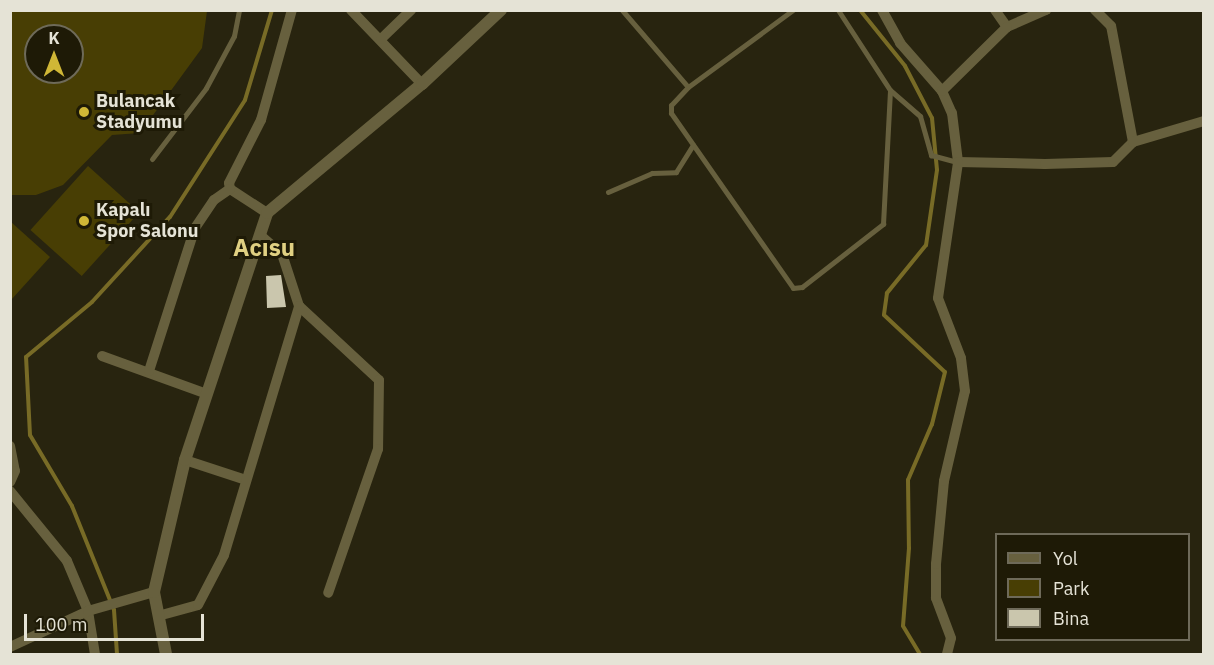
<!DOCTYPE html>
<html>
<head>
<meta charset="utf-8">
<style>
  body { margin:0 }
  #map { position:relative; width:1214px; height:665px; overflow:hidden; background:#28240f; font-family:"IBM Plex Sans",sans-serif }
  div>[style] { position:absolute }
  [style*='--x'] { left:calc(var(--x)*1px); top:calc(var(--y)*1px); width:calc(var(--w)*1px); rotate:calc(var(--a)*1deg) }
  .green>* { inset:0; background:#483e04; transform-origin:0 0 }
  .stream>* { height:4px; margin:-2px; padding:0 2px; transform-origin:2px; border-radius:2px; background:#786b26 }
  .building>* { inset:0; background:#cac6ad }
  .service>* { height:5px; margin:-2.5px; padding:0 2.5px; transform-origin:2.5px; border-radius:2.5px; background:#67603e }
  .minor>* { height:10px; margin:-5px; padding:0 5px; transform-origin:5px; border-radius:5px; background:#67603e }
  .tertiary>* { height:12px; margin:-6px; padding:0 6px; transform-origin:6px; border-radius:6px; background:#67603e }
  .dots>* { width:16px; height:16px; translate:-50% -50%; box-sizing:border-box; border:3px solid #1e1a06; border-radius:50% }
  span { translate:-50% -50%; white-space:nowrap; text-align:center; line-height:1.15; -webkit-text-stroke:6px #1e1a06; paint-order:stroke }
  .poi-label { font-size:18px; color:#e5e3d6; font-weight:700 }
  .left { translate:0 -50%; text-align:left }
  .district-label { font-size:24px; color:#e0d082; font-weight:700 }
  .frame { position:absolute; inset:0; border:12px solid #e5e3d6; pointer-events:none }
  .legend { position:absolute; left:995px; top:533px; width:195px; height:108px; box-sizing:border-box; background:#1e1a06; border:2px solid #6e6a59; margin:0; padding:8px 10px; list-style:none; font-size:18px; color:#e5e3d6 }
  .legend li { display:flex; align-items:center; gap:12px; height:30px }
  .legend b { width:30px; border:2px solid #6e6a59 }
  .north { position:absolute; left:24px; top:24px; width:60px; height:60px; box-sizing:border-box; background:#1e1a06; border:2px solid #6e6a59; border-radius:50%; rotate:0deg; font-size:16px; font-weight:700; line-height:24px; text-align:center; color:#e5e3d6 }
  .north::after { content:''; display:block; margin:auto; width:21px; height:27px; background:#d0b736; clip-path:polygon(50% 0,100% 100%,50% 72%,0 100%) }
  .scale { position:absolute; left:24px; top:614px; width:180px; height:27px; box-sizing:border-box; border:3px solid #e5e3d6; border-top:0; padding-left:8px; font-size:18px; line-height:21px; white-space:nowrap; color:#e5e3d6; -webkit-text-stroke:4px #1e1a06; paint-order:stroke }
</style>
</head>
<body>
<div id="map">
  <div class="green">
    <i style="clip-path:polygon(evenodd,10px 11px,11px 10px,207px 11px,202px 48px,140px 133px,112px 135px,63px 185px,36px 195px,11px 195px,10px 11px,36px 36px,72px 36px,72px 72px,36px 72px,36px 36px)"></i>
    <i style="left:88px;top:166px;width:69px;height:86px;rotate:42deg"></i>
    <i style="clip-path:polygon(11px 222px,50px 257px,11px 300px)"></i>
  </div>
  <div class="stream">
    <i style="--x:860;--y:10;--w:72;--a:51.2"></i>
    <i style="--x:905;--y:66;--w:59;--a:62.6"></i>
    <i style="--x:932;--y:118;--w:52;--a:84.5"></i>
    <i style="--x:937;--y:170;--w:76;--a:98.3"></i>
    <i style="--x:926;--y:245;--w:62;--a:129.1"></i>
    <i style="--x:887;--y:293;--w:22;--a:98"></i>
    <i style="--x:884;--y:315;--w:83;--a:43.1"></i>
    <i style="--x:945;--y:372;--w:54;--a:104"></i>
    <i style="--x:932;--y:424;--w:61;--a:113.2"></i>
    <i style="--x:908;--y:480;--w:68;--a:89.2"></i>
    <i style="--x:909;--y:548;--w:78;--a:94.4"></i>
    <i style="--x:903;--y:626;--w:33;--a:59"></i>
    <i style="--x:117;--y:654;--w:44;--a:-93.9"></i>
    <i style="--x:114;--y:610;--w:112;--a:-112"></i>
    <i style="--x:72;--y:506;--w:82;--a:-120.6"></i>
    <i style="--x:30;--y:435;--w:78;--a:-92.9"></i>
    <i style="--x:26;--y:357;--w:86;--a:-39.8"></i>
    <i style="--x:92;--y:302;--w:115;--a:-47.5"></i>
    <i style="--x:170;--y:217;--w:139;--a:-57.3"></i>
    <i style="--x:245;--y:100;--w:94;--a:-73.3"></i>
  </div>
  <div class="building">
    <i style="clip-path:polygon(281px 275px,286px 307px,267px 308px,266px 276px)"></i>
  </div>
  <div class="service">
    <i style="--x:622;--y:10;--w:101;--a:49.4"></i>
    <i style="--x:688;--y:87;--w:25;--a:133"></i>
    <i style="--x:671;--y:105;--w:8;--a:90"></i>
    <i style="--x:671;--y:113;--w:213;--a:55.1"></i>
    <i style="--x:793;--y:288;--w:9;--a:-6"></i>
    <i style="--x:802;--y:287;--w:103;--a:-37.9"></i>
    <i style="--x:883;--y:224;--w:134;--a:-87"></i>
    <i style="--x:838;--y:10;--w:95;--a:57"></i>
    <i style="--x:890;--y:90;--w:40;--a:41"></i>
    <i style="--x:920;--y:116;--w:41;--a:74.2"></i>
    <i style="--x:931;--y:155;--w:28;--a:15"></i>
    <i style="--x:688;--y:87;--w:130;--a:-36.3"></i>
    <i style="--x:152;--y:159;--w:89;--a:-52.7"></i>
    <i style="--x:206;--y:88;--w:59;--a:-61.7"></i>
    <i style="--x:234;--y:36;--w:26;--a:-79"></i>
    <i style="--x:608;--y:192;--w:48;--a:-23.4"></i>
    <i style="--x:652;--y:173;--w:24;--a:-2"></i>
    <i style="--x:676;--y:172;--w:32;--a:-58"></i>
  </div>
  <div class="minor">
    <i style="--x:351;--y:10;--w:103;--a:46.2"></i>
    <i style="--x:882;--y:10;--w:38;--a:61"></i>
    <i style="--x:900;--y:43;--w:64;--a:48.8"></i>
    <i style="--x:942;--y:91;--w:24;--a:66"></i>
    <i style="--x:952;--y:113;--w:49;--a:83"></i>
    <i style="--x:958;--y:162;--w:87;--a:1.3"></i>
    <i style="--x:1045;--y:164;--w:68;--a:-1.7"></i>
    <i style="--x:1113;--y:162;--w:28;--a:-45"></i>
    <i style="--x:1133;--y:142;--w:118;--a:-100.7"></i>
    <i style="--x:1111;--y:26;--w:23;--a:-135"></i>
    <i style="--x:995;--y:10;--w:21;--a:55"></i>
    <i style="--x:1007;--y:27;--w:43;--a:-23.6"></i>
    <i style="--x:381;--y:39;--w:42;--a:-44"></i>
    <i style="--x:942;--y:91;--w:91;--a:-44.6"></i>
    <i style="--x:1133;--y:142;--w:74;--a:-16.5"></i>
    <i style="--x:267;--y:213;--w:44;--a:-147"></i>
    <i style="--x:230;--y:189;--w:6;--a:-99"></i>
    <i style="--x:229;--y:183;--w:71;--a:-63.1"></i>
    <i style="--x:261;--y:120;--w:114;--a:-74.3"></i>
    <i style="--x:260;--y:235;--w:29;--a:41"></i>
    <i style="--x:282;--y:254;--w:55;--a:71.9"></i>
    <i style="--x:102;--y:356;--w:112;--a:19.9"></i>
    <i style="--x:149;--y:371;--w:150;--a:-72.2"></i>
    <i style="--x:195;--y:228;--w:34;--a:-56"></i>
    <i style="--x:214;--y:200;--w:19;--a:-35"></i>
    <i style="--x:10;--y:446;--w:25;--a:79"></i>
    <i style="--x:15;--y:471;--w:12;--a:114"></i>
    <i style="--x:185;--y:460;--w:61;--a:18.1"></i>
    <i style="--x:10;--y:491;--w:90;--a:50.8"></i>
    <i style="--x:67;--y:561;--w:54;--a:67.2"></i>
    <i style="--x:88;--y:611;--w:44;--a:80.8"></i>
    <i style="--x:158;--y:616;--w:41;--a:-15.4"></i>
    <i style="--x:198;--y:605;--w:56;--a:-62.5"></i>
    <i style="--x:224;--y:555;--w:260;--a:-73.2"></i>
    <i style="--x:299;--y:306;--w:109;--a:42.8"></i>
    <i style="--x:379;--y:380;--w:69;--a:90.8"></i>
    <i style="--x:378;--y:449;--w:152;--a:109.1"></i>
    <i style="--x:10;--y:647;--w:86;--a:-24.8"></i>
    <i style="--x:88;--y:611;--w:69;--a:-16.1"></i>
    <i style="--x:947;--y:654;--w:16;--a:-76"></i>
    <i style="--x:951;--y:638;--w:43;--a:-110.6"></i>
    <i style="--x:936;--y:598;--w:34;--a:-90"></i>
    <i style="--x:936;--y:564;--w:83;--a:-84.5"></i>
    <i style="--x:944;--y:481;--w:92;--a:-76.9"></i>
    <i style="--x:965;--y:391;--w:33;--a:-97"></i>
    <i style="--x:961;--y:358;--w:64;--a:-111"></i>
    <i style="--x:938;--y:298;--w:137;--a:-81.6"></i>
  </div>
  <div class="tertiary">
    <i style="--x:166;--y:654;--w:63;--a:-101"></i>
    <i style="--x:154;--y:592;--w:136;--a:-76.8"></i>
    <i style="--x:185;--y:460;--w:260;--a:-71.6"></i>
    <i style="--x:267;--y:213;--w:202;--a:-39.8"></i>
    <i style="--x:422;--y:84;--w:108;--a:-43.1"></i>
  </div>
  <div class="dots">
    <i style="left:84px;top:112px;background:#d0b736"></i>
    <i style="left:84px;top:221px;background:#d0b736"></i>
  </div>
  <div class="poi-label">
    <span class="left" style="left:96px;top:112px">Bulancak<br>Stadyumu</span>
    <span class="left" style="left:96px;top:221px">Kapalı<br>Spor Salonu</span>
  </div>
  <div class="district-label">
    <span style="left:264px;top:248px">Acısu</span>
  </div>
  <div class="frame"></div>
  <ul class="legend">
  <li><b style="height:8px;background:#67603e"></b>Yol</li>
  <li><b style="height:16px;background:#483e04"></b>Park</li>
  <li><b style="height:16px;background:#cac6ad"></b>Bina</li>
  </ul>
  <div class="north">K</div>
  <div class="scale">100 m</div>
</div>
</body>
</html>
